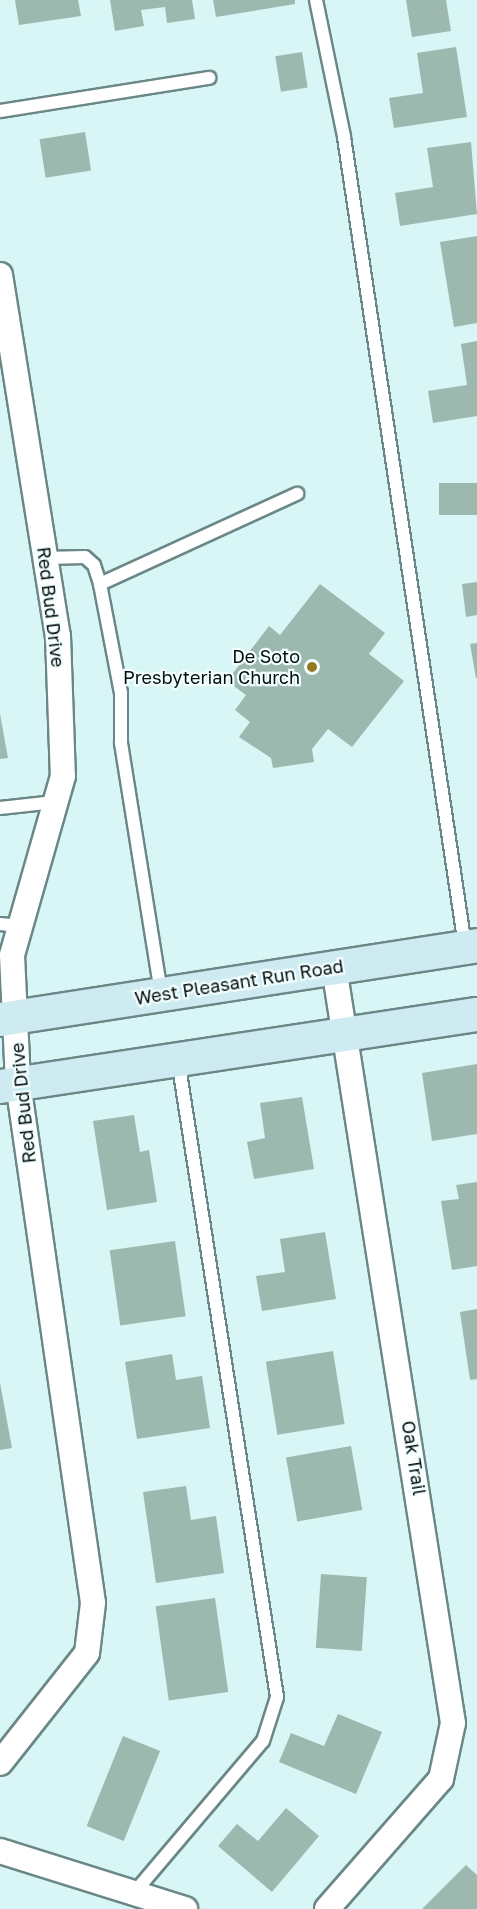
<!DOCTYPE html>
<html>
<head>
<meta charset="utf-8">
<style>
  body { margin:0 }
  #map { position:relative; width:477px; height:1909px; overflow:hidden; background:#d7f6f5; font-family:"Golos Text",sans-serif }
  div>[style] { position:absolute }
  [style*='--x'] { left:calc(var(--x)*1px); top:calc(var(--y)*1px); width:calc(var(--w)*1px); rotate:calc(var(--a)*1deg) }
  .building>* { inset:0; background:#9db8af; transform-origin:0 0 }
  .roads { filter:drop-shadow(2px 0 #6b8787) drop-shadow(-2px 0 #6b8787) drop-shadow(0 2px #6b8787) drop-shadow(0 -2px #6b8787) }
  .service>* { height:12px; margin:-6px; padding:0 6px; transform-origin:6px; border-radius:6px; background:#fff }
  .minor>* { height:24px; margin:-12px; padding:0 12px; transform-origin:12px; border-radius:12px; background:#fff }
  .secondary>* { height:33px; margin:-16.5px; padding:0 16.5px; transform-origin:16.5px; border-radius:16.5px; background:#ceebf2 }
  .dots>* { width:16px; height:16px; translate:-50% -50%; box-sizing:border-box; border:3px solid #f3ffff; border-radius:50% }
  span { translate:-50% -50%; white-space:nowrap; text-align:center; line-height:1.15; -webkit-text-stroke:4.5px #f3ffff; paint-order:stroke }
  .street-label { font-size:18px; color:#050e0e }
  .poi-label { font-size:18px; color:#050e0e }
  .right { translate:-100% -50%; text-align:right }
</style>
</head>
<body>
<div id="map">
  <div class="building">
    <i style="clip-path:polygon(15px 0,78px 0,81px 16px,19px 25px)"></i>
    <i style="clip-path:polygon(110px 0,192px 0,195px 19px,167px 23px,165px 7px,141px 10px,144px 26px,115px 31px)"></i>
    <i style="clip-path:polygon(213px 0,295px 0,295px 4px,216px 17px)"></i>
    <i style="clip-path:polygon(406px 0,446px 0,451px 31px,412px 37px)"></i>
    <i style="clip-path:polygon(456px 47px,467px 117px,394px 128px,389px 98px,423px 93px,417px 53px)"></i>
    <i style="left:302px;top:52px;width:36px;height:27px;rotate:81deg"></i>
    <i style="left:85px;top:132px;width:39px;height:46px;rotate:81deg"></i>
    <i style="clip-path:polygon(471px 142px,477px 214px,400px 226px,395px 193px,433px 187px,427px 148px)"></i>
    <i style="clip-path:polygon(477px 236px,477px 323px,454px 327px,440px 242px)"></i>
    <i style="clip-path:polygon(477px 341px,477px 416px,433px 423px,428px 391px,467px 385px,461px 344px)"></i>
    <i style="left:477px;top:483px;width:32px;height:38px;rotate:90deg"></i>
    <i style="clip-path:polygon(477px 582px,477px 615px,466px 617px,462px 584px)"></i>
    <i style="clip-path:polygon(320px 584px,385px 633px,369px 654px,404px 681px,352px 747px,328px 729px,312px 749px,314px 762px,273px 768px,271px 758px,239px 737px,250px 722px,235px 710px,246px 695px,227px 681px,269px 626px,280px 635px)"></i>
    <i style="clip-path:polygon(477px 643px,477px 678px,476px 678px,470px 644px)"></i>
    <i style="clip-path:polygon(0 714px,8px 758px,0 759px)"></i>
    <i style="clip-path:polygon(477px 1064px,477px 1134px,432px 1141px,422px 1073px)"></i>
    <i style="clip-path:polygon(302px 1097px,314px 1169px,254px 1179px,247px 1142px,265px 1138px,260px 1103px)"></i>
    <i style="clip-path:polygon(134px 1115px,140px 1152px,149px 1150px,157px 1202px,107px 1210px,93px 1121px)"></i>
    <i style="clip-path:polygon(477px 1182px,477px 1266px,452px 1270px,441px 1201px,459px 1199px,456px 1185px)"></i>
    <i style="clip-path:polygon(325px 1232px,336px 1299px,262px 1311px,256px 1276px,285px 1272px,280px 1239px)"></i>
    <i style="left:175px;top:1241px;width:76px;height:66px;rotate:82deg"></i>
    <i style="clip-path:polygon(477px 1309px,477px 1379px,470px 1380px,460px 1312px)"></i>
    <i style="left:333px;top:1351px;width:74px;height:68px;rotate:81deg"></i>
    <i style="clip-path:polygon(172px 1354px,176px 1380px,202px 1376px,210px 1428px,137px 1439px,125px 1362px)"></i>
    <i style="clip-path:polygon(0 1383px,12px 1448px,0 1450px)"></i>
    <i style="left:351px;top:1446px;width:65px;height:66px;rotate:80deg"></i>
    <i style="clip-path:polygon(186px 1486px,191px 1520px,216px 1516px,224px 1573px,156px 1583px,143px 1492px)"></i>
    <i style="left:321px;top:1574px;width:46px;height:74px;rotate:4deg"></i>
    <i style="left:215px;top:1598px;width:95px;height:60px;rotate:82deg"></i>
    <i style="clip-path:polygon(338px 1714px,382px 1732px,356px 1794px,279px 1762px,291px 1733px,324px 1746px)"></i>
    <i style="left:123px;top:1736px;width:40px;height:97px;rotate:22deg"></i>
    <i style="clip-path:polygon(286px 1808px,319px 1836px,272px 1892px,218px 1846px,237px 1824px,258px 1841px)"></i>
    <i style="clip-path:polygon(466px 1865px,477px 1875px,477px 1909px,422px 1909px)"></i>
  </div>
  <div class="roads">
    <div class="service">
      <i style="--x:316;--y:0;--w:140;--a:78.4"></i>
      <i style="--x:344;--y:137;--w:818;--a:81.49"></i>
      <i style="--x:0;--y:111;--w:212;--a:-9"></i>
      <i style="--x:45;--y:558;--w:40;--a:-1.4"></i>
      <i style="--x:85;--y:557;--w:12;--a:42"></i>
      <i style="--x:94;--y:565;--w:20;--a:72"></i>
      <i style="--x:100;--y:584;--w:111;--a:79.1"></i>
      <i style="--x:121;--y:693;--w:50;--a:90"></i>
      <i style="--x:121;--y:743;--w:253;--a:80.9"></i>
      <i style="--x:100;--y:584;--w:217;--a:-24.6"></i>
      <i style="--x:0;--y:808;--w:55;--a:-6.2"></i>
      <i style="--x:0;--y:924;--w:20;--a:6"></i>
      <i style="--x:134;--y:1893;--w:199;--a:-49.7"></i>
      <i style="--x:263;--y:1741;--w:46;--a:-72.3"></i>
      <i style="--x:277;--y:1697;--w:645;--a:-98.83"></i>
    </div>
    <div class="minor">
      <i style="--x:0;--y:275;--w:366;--a:80.9"></i>
      <i style="--x:58;--y:636;--w:140;--a:88"></i>
      <i style="--x:63;--y:776;--w:186;--a:105.9"></i>
      <i style="--x:12;--y:955;--w:128;--a:87.3"></i>
      <i style="--x:18;--y:1083;--w:525;--a:81.79"></i>
      <i style="--x:93;--y:1603;--w:50;--a:96.8"></i>
      <i style="--x:87;--y:1653;--w:140;--a:128.3"></i>
      <i style="--x:0;--y:1851;--w:194;--a:17.4"></i>
      <i style="--x:327;--y:1909;--w:173;--a:-48.8"></i>
      <i style="--x:441;--y:1779;--w:57;--a:-77.9"></i>
      <i style="--x:453;--y:1723;--w:765;--a:-98.95"></i>
    </div>
    <div class="secondary">
      <i style="--x:0;--y:1019;--w:483;--a:-8.8"></i>
      <i style="--x:0;--y:1086;--w:482;--a:-8.6"></i>
    </div>
  </div>
  <div class="dots">
    <i style="left:312px;top:667px;background:#997822"></i>
  </div>
  <div class="street-label">
    <span style="left:51px;top:607px;rotate:83deg">Red Bud Drive</span>
    <span style="left:239px;top:982px;rotate:-9deg">West Pleasant Run Road</span>
    <span style="left:23px;top:1103px;rotate:-96deg">Red Bud Drive</span>
    <span style="left:414px;top:1458px;rotate:81deg">Oak Trail</span>
  </div>
  <div class="poi-label">
    <span class="right" style="left:300px;top:667px">De Soto<br>Presbyterian Church</span>
  </div>
</div>
</body>
</html>
